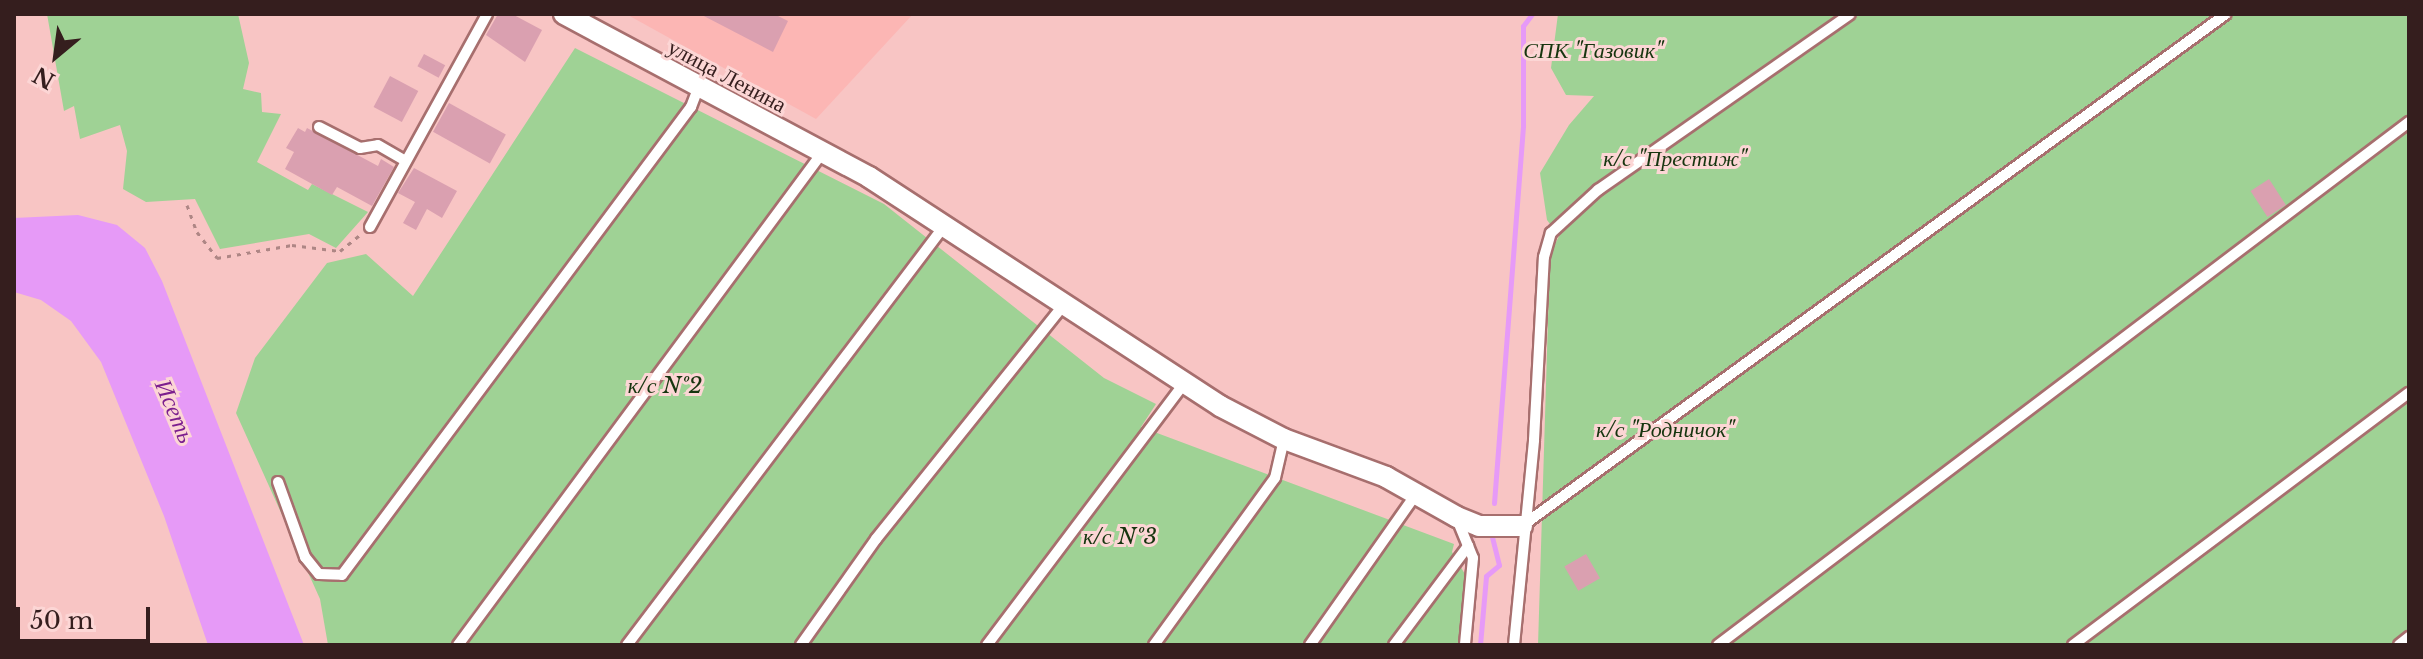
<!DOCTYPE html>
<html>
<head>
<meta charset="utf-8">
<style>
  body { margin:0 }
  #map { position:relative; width:2423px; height:659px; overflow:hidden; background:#f8c5c4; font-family:"Libre Baskerville",serif }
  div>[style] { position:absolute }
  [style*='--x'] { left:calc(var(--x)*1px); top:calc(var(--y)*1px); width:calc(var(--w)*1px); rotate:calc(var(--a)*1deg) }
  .built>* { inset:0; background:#fcb6b4 }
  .green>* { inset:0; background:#9fd295 }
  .water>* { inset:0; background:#e69af7 }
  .stream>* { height:5px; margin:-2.5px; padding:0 2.5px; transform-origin:2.5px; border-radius:2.5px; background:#e69af7 }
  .building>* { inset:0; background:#daa0b0; transform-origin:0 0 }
  .path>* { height:3px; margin-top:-1.5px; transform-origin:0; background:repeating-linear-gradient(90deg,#ae8685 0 4px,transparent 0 10px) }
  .roads { filter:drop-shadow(2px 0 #a76f6e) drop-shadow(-2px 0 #a76f6e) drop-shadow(0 2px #a76f6e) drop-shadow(0 -2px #a76f6e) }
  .service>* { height:10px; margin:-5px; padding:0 5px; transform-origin:5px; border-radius:5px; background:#fff }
  .minor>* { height:20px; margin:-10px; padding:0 10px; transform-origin:10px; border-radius:10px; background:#fff }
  span { translate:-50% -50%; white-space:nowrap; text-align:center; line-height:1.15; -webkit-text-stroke:6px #fcd6d5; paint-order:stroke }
  .park-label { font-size:22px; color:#16350f; font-style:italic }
  .street-label { font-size:22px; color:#351e1e }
  .water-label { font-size:24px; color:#7c1f8e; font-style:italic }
  .frame { position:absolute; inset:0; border:16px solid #351e1e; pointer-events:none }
  .north { position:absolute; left:16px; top:16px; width:80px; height:80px; -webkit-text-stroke:6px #fcd6d5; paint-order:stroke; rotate:209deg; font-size:22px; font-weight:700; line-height:32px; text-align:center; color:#351e1e }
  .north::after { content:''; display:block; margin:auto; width:28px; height:36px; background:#351e1e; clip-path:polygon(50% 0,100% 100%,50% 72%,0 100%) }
  .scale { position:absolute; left:16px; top:607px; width:134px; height:36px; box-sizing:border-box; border:4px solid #351e1e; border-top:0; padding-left:10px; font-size:24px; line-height:28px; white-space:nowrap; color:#351e1e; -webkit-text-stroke:6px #fcd6d5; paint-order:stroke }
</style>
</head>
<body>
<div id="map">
  <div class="built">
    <i style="clip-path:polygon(626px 14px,913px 14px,816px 119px)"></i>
  </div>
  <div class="green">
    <i style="clip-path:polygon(47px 14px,238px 14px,249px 63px,243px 89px,261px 93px,262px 112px,281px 114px,257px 162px,308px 190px,312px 184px,368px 212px,336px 248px,309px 234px,220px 249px,195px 199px,146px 202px,123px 189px,127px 151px,120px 125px,80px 139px,74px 106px,64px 111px)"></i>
    <i style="clip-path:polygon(1558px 14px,2409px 14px,2409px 645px,1538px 645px,1550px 254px,1559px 236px,1547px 220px,1540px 173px,1569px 125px,1594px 96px,1566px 95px,1551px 68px)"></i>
    <i style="clip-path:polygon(575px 48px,884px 204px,1104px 378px,1156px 404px,1141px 427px,1454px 544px,1452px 552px,1466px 576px,1458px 645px,328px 645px,320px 599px,236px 413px,255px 358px,327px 263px,366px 254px,413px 296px)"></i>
  </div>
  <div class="water">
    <i style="clip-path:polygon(78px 215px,117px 225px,145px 248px,162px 281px,304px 645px,208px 645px,164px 516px,101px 362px,71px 321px,41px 300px,14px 292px,14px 218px)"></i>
  </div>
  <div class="stream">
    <i style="--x:1494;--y:503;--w:379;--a:-85.6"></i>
    <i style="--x:1523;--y:125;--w:99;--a:-90"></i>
    <i style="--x:1523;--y:26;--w:15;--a:-53"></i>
    <i style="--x:1480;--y:645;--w:69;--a:-85"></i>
    <i style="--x:1486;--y:576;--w:17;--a:-40"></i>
    <i style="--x:1499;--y:565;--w:29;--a:-104"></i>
  </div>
  <div class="building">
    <i style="clip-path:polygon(498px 14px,512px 14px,542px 30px,525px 62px,486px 35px)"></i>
    <i style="clip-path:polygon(700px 14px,774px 14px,788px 21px,773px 52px)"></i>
    <i style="left:424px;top:54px;width:24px;height:14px;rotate:28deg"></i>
    <i style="left:390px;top:76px;width:32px;height:35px;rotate:28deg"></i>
    <i style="left:449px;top:103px;width:65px;height:33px;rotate:29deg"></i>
    <i style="clip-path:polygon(298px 128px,305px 132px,307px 128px,378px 166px,381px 159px,394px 167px,372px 206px,337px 187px,332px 195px,285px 169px,294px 152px,286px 148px)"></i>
    <i style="clip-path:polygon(414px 168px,457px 191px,442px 218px,427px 209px,416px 230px,403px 223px,415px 202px,398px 193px)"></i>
    <i style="left:2269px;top:179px;width:31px;height:22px;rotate:57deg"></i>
    <i style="left:1586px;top:554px;width:28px;height:25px;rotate:60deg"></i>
  </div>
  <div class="path">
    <i style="--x:187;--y:205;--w:29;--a:70"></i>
    <i style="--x:197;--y:232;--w:33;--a:52"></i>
    <i style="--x:217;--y:258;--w:76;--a:-9.8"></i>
    <i style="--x:292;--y:245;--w:48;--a:7.1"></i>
    <i style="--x:340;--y:251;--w:27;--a:-39"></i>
  </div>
  <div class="roads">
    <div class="service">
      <i style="--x:319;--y:127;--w:46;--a:27.1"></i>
      <i style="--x:360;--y:148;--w:18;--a:-9"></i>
      <i style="--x:378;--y:145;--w:32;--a:30"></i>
      <i style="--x:370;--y:227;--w:243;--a:-61.2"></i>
      <i style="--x:278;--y:482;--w:80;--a:70.2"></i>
      <i style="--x:305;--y:557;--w:22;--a:51"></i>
      <i style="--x:319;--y:574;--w:23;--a:2"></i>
      <i style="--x:342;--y:575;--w:584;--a:-53.29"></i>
      <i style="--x:691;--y:107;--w:19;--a:-69"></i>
      <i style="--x:1457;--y:519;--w:42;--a:67.7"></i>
      <i style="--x:1473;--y:558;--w:87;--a:95.3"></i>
      <i style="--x:1522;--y:526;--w:870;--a:-36.03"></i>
      <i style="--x:458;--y:645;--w:612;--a:-53.5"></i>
      <i style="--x:627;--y:645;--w:527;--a:-52.87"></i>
      <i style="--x:801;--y:645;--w:130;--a:-54.7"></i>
      <i style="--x:876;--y:539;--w:302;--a:-51.3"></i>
      <i style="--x:987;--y:645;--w:329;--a:-53"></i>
      <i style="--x:1154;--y:645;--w:206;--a:-54.1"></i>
      <i style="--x:1275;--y:478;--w:40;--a:-77"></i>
      <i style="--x:1310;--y:645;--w:184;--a:-54.9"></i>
      <i style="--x:1394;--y:645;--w:124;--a:-53.2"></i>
      <i style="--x:1514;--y:645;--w:206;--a:-84.4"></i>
      <i style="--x:1534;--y:440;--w:183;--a:-86.9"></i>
      <i style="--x:1544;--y:257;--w:25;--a:-74"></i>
      <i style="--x:1551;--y:233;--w:64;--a:-42.5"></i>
      <i style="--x:1598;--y:190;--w:307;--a:-34.9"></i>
      <i style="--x:1718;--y:645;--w:867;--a:-37.12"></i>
      <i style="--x:2073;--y:645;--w:420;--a:-36.9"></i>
      <i style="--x:2399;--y:645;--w:13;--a:-39"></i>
    </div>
    <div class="minor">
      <i style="--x:564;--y:14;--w:346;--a:28.1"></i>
      <i style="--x:869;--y:177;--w:419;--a:33.1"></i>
      <i style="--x:1220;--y:406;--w:72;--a:27.3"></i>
      <i style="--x:1284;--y:439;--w:109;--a:20.4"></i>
      <i style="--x:1386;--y:477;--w:81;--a:29.4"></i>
      <i style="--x:1457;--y:517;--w:24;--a:22"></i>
      <i style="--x:1479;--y:526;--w:43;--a:0"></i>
    </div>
  </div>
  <div class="park-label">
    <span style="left:1593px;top:51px">СПК "Газовик"</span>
    <span style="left:1675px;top:159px">к/с "Престиж"</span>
    <span style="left:665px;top:386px">к/с №2</span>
    <span style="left:1665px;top:430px">к/с "Родничок"</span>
    <span style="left:1120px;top:537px">к/с №3</span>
  </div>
  <div class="street-label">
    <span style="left:727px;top:76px;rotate:28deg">улица Ленина</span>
  </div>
  <div class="water-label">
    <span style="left:175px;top:411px;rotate:67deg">Исеть</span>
  </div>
  <div class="frame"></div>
  <div class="north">N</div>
  <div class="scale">50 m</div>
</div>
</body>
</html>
